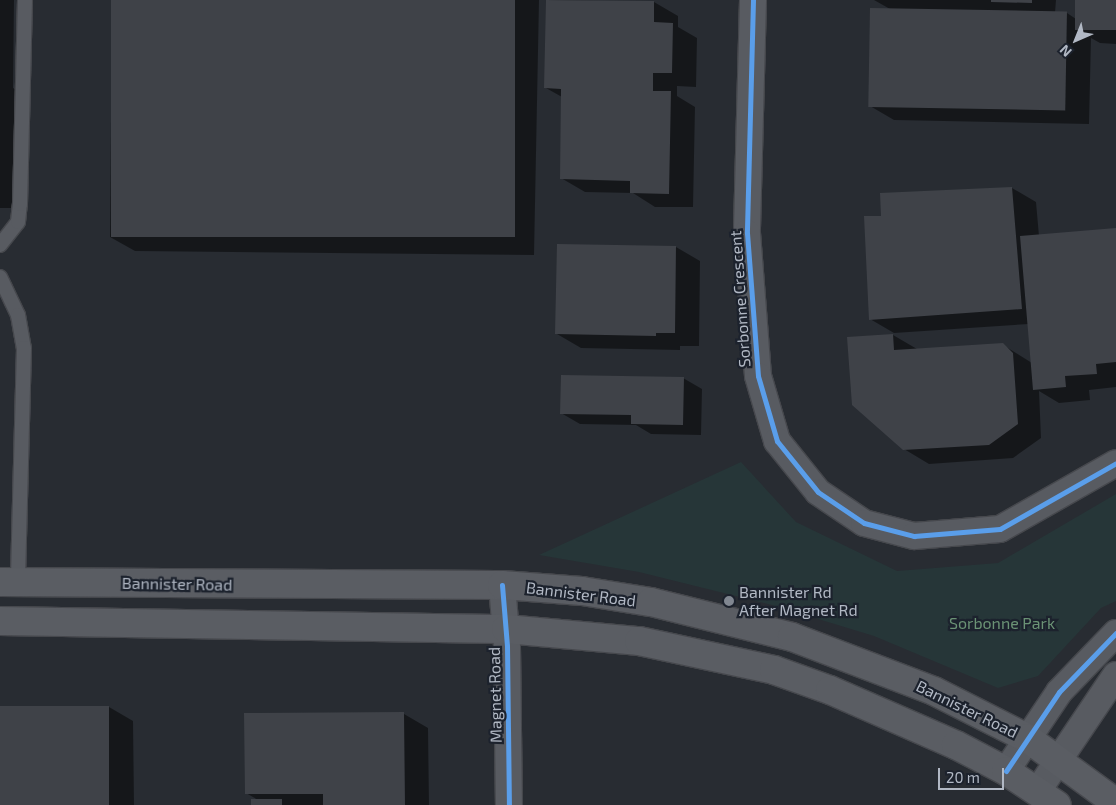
<!DOCTYPE html>
<html>
<head>
<meta charset="utf-8">
<style>
  body { margin:0 }
  #map { position:relative; width:1116px; height:805px; overflow:hidden; background:#282c32; font-family:"Exo 2",sans-serif }
  div>[style] { position:absolute }
  [style*='--x'] { left:calc(var(--x)*1px); top:calc(var(--y)*1px); width:calc(var(--w)*1px); rotate:calc(var(--a)*1deg) }
  .green>* { inset:0; background:#263638 }
  .shadow>* { inset:0; background:#0007 }
  .building>* { inset:0; background:#3f4248; transform-origin:0 0 }
  .roads { filter:drop-shadow(1px 0 #46484d) drop-shadow(-1px 0 #46484d) drop-shadow(0 1px #46484d) drop-shadow(0 -1px #46484d) }
  .service>* { height:14px; margin:-7px; padding:0 7px; transform-origin:7px; border-radius:7px; background:#585b61 }
  .minor>* { height:26px; margin:-13px; padding:0 13px; transform-origin:13px; border-radius:13px; background:#585b61 }
  .primary>* { height:28px; margin:-14px; padding:0 14px; transform-origin:14px; border-radius:14px; background:#5a5d63 }
  .cycleway>* { height:5px; margin:-2.5px; padding:0 2.5px; transform-origin:2.5px; border-radius:2.5px; background:#5a9eea }
  .dots>* { width:14px; height:14px; translate:-50% -50%; box-sizing:border-box; border:2px solid #1c222d; border-radius:50% }
  span { translate:-50% -50%; white-space:nowrap; text-align:center; line-height:1.15; -webkit-text-stroke:4.5px #1c222d; paint-order:stroke }
  .street-label { font-size:16px; color:#b1b8c4 }
  .poi-label { font-size:16px; color:#b1b8c4 }
  .left { translate:0 -50%; text-align:left }
  .park-label { font-size:16px; color:#6b9375 }
  .north { position:absolute; left:1051px; top:15px; width:50px; height:50px; -webkit-text-stroke:4px #1c222d; paint-order:stroke; rotate:224deg; font-size:14px; font-weight:700; line-height:20px; text-align:center; color:#b1b8c4 }
  .north::after { content:''; display:block; margin:auto; width:18px; height:22px; background:#b1b8c4; clip-path:polygon(50% 0,100% 100%,50% 72%,0 100%) }
  .scale { position:absolute; left:938px; top:768px; width:66px; height:22px; box-sizing:border-box; border:2px solid #b1b8c4; border-top:0; padding-left:6px; font-size:15px; line-height:18px; white-space:nowrap; color:#b1b8c4; -webkit-text-stroke:4px #1c222d; paint-order:stroke }
</style>
</head>
<body>
<div id="map">
  <div class="green">
    <i style="clip-path:polygon(741px 462px,796px 522px,897px 571px,998px 563px,1116px 494px,1116px 601px,1101px 608px,1038px 676px,998px 688px,874px 636px,772px 605px,639px 572px,539px 555px)"></i>
  </div>
  <div class="shadow">
    <i style="clip-path:polygon(0 0,14px 0,13px 88px,22px 93px,22px 208px,0 208px)"></i>
    <i style="clip-path:polygon(112px 0,539px 0,534px 255px,135px 251px,110px 237px)"></i>
    <i style="clip-path:polygon(547px 0,654px 2px,678px 16px,678px 27px,697px 38px,696px 87px,677px 86px,677px 96px,695px 107px,693px 207px,655px 207px,633px 193px,585px 192px,561px 178px,562px 97px,546px 88px)"></i>
    <i style="clip-path:polygon(874px 0,1056px 0,1055px 13px,1067px 13px,1076px 19px,1076px 0,1116px 0,1116px 44px,1100px 43px,1091px 38px,1089px 124px,894px 120px,870px 106px,890px 9px)"></i>
    <i style="clip-path:polygon(1012px 188px,1036px 202px,1039px 236px,1116px 229px,1116px 387px,1089px 390px,1090px 400px,1059px 403px,1039px 391px,1041px 438px,1013px 458px,929px 464px,904px 449px,853px 404px,893px 335px,917px 349px,1003px 345px,1032px 363px,1029px 324px,894px 333px,870px 319px,883px 217px)"></i>
    <i style="clip-path:polygon(676px 247px,700px 261px,699px 346px,680px 346px,680px 350px,581px 348px,557px 334px)"></i>
    <i style="clip-path:polygon(683px 378px,702px 389px,701px 435px,651px 434px,636px 425px,580px 424px,561px 413px)"></i>
    <i style="clip-path:polygon(0 707px,109px 707px,133px 721px,134px 805px,0 805px)"></i>
    <i style="clip-path:polygon(404px 714px,428px 728px,429px 805px,253px 805px,258px 800px,246px 793px)"></i>
  </div>
  <div class="building">
    <i style="left:111px;top:0;width:404px;height:237px"></i>
    <i style="clip-path:polygon(546px 0,654px 1px,654px 22px,673px 23px,672px 73px,653px 73px,653px 91px,671px 91px,669px 194px,630px 193px,630px 181px,560px 179px,561px 89px,544px 88px)"></i>
    <i style="clip-path:polygon(991px 0,1032px 0,1032px 3px,991px 2px)"></i>
    <i style="left:1075px;top:0;width:41px;height:30px"></i>
    <i style="left:870px;top:8px;width:197px;height:99px;rotate:1deg"></i>
    <i style="clip-path:polygon(1012px 187px,1022px 309px,869px 320px,864px 216px,881px 216px,880px 193px)"></i>
    <i style="clip-path:polygon(1116px 228px,1116px 362px,1096px 364px,1097px 374px,1065px 376px,1066px 387px,1033px 390px,1020px 236px)"></i>
    <i style="clip-path:polygon(557px 244px,676px 246px,675px 333px,656px 333px,656px 336px,555px 334px)"></i>
    <i style="clip-path:polygon(893px 334px,894px 350px,1003px 343px,1013px 353px,1018px 424px,989px 445px,903px 450px,852px 405px,847px 337px)"></i>
    <i style="clip-path:polygon(561px 375px,684px 377px,683px 425px,631px 424px,631px 415px,560px 414px)"></i>
    <i style="left:0;top:706px;width:109px;height:99px"></i>
    <i style="clip-path:polygon(404px 712px,405px 805px,323px 805px,323px 794px,245px 794px,244px 713px)"></i>
    <i style="left:251px;top:799px;width:31px;height:6px"></i>
  </div>
  <div class="roads">
    <div class="service">
      <i style="--x:0;--y:245;--w:29;--a:-52"></i>
      <i style="--x:18;--y:222;--w:18;--a:-84"></i>
      <i style="--x:20;--y:204;--w:204;--a:-88.6"></i>
      <i style="--x:0;--y:277;--w:42;--a:64.7"></i>
      <i style="--x:18;--y:315;--w:34;--a:80"></i>
      <i style="--x:24;--y:348;--w:234;--a:91.5"></i>
    </div>
    <div class="minor">
      <i style="--x:753;--y:0;--w:233;--a:91.5"></i>
      <i style="--x:747;--y:233;--w:143;--a:85.6"></i>
      <i style="--x:758;--y:376;--w:68;--a:73.7"></i>
      <i style="--x:777;--y:441;--w:65;--a:51.2"></i>
      <i style="--x:818;--y:492;--w:55;--a:34"></i>
      <i style="--x:864;--y:523;--w:52;--a:14.6"></i>
      <i style="--x:914;--y:536;--w:86;--a:-4.7"></i>
      <i style="--x:1000;--y:529;--w:133;--a:-29.6"></i>
      <i style="--x:502;--y:585;--w:61;--a:85.3"></i>
      <i style="--x:507;--y:646;--w:159;--a:89.3"></i>
      <i style="--x:1006;--y:771;--w:95;--a:-56.1"></i>
      <i style="--x:1059;--y:692;--w:82;--a:-46"></i>
      <i style="--x:1037;--y:792;--w:141;--a:-56"></i>
    </div>
    <div class="primary">
      <i style="--x:0;--y:582;--w:502;--a:0.34"></i>
      <i style="--x:502;--y:585;--w:80;--a:4.3"></i>
      <i style="--x:582;--y:591;--w:70;--a:9.1"></i>
      <i style="--x:651;--y:602;--w:145;--a:13.9"></i>
      <i style="--x:792;--y:637;--w:152;--a:20.8"></i>
      <i style="--x:934;--y:691;--w:104;--a:26.8"></i>
      <i style="--x:1027;--y:738;--w:110;--a:36.1"></i>
      <i style="--x:0;--y:621;--w:506;--a:0.91"></i>
      <i style="--x:506;--y:629;--w:134;--a:5.2"></i>
      <i style="--x:639;--y:641;--w:138;--a:12.1"></i>
      <i style="--x:774;--y:670;--w:59;--a:19.7"></i>
      <i style="--x:830;--y:690;--w:137;--a:23.6"></i>
      <i style="--x:956;--y:745;--w:56;--a:27.5"></i>
      <i style="--x:1006;--y:771;--w:61;--a:33.7"></i>
    </div>
  </div>
  <div class="cycleway">
    <i style="--x:753;--y:0;--w:233;--a:91.5"></i>
    <i style="--x:747;--y:233;--w:143;--a:85.6"></i>
    <i style="--x:758;--y:376;--w:68;--a:73.7"></i>
    <i style="--x:777;--y:441;--w:65;--a:51.2"></i>
    <i style="--x:818;--y:492;--w:55;--a:34"></i>
    <i style="--x:864;--y:523;--w:52;--a:14.6"></i>
    <i style="--x:914;--y:536;--w:86;--a:-4.7"></i>
    <i style="--x:1000;--y:529;--w:133;--a:-29.6"></i>
    <i style="--x:502;--y:585;--w:61;--a:85.3"></i>
    <i style="--x:507;--y:646;--w:159;--a:89.3"></i>
    <i style="--x:1006;--y:771;--w:95;--a:-56.1"></i>
    <i style="--x:1059;--y:692;--w:82;--a:-46"></i>
  </div>
  <div class="dots">
    <i style="left:729px;top:601px;background:#818791"></i>
  </div>
  <div class="street-label">
    <span style="left:740px;top:299px;rotate:-94deg">Sorbonne Crescent</span>
    <span style="left:177px;top:584px;rotate:1deg">Bannister Road</span>
    <span style="left:581px;top:594px;rotate:7deg">Bannister Road</span>
    <span style="left:495px;top:695px;rotate:-91deg">Magnet Road</span>
    <span style="left:967px;top:709px;rotate:26deg">Bannister Road</span>
  </div>
  <div class="poi-label">
    <span class="left" style="left:739px;top:601px">Bannister Rd<br>After Magnet Rd</span>
  </div>
  <div class="park-label">
    <span style="left:1002px;top:623px">Sorbonne Park</span>
  </div>
  <div class="north">N</div>
  <div class="scale">20 m</div>
</div>
</body>
</html>
